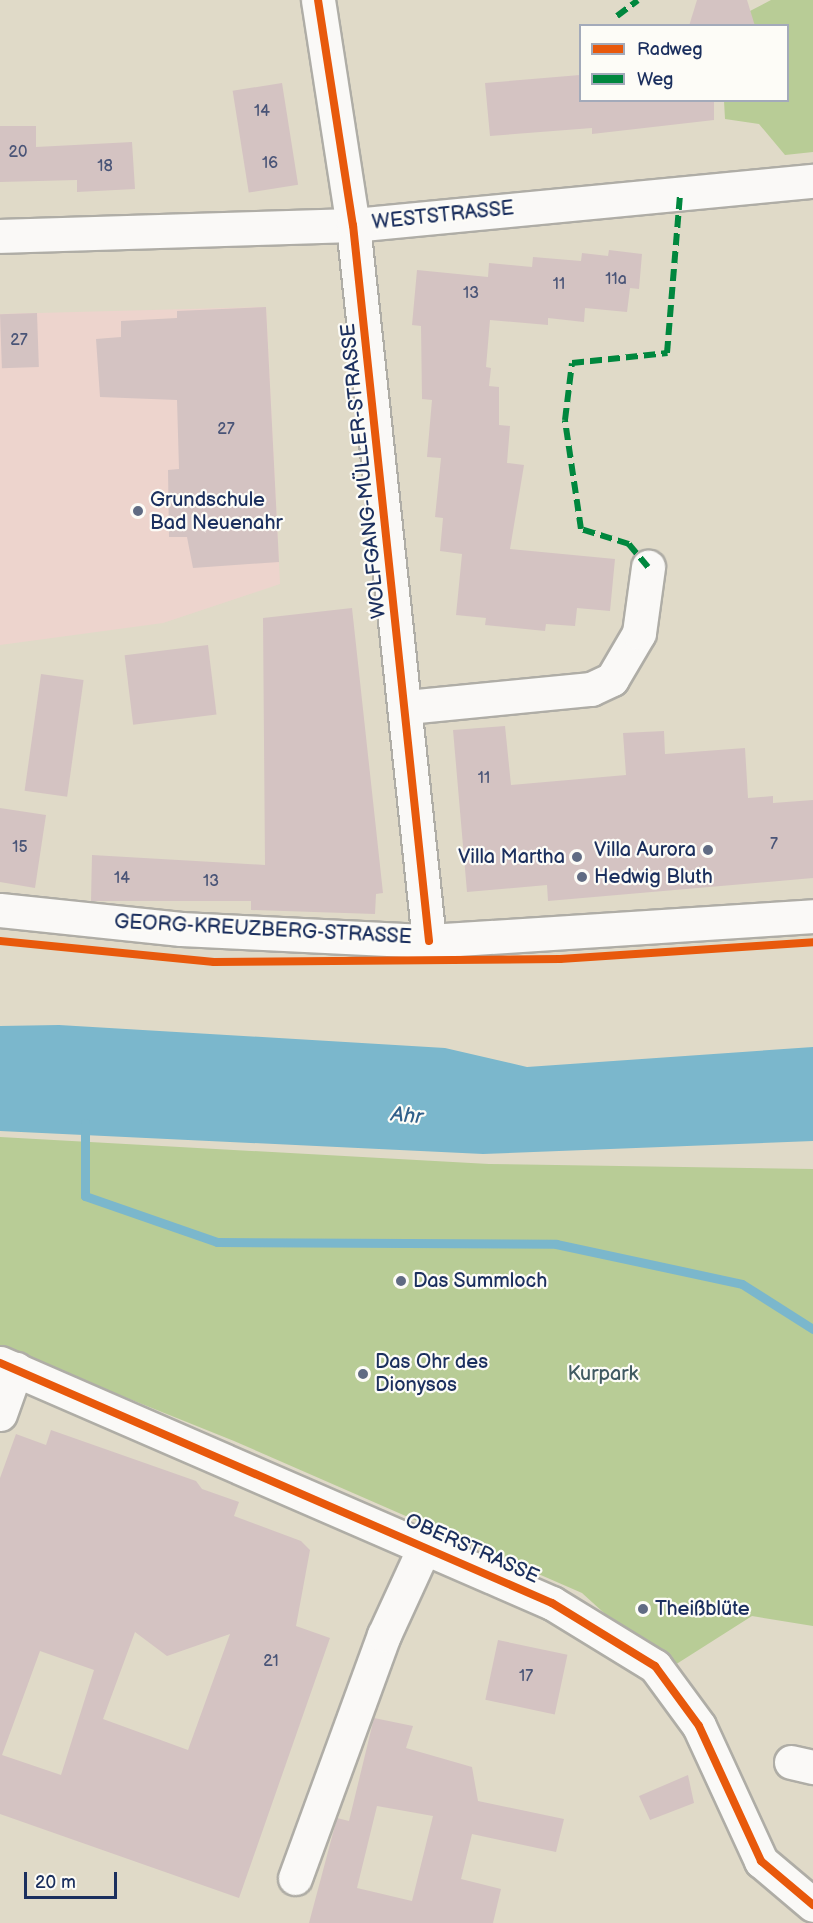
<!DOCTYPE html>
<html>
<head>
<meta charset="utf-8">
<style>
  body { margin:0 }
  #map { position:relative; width:813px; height:1923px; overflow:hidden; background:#e0dac8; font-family:"Balsamiq Sans",sans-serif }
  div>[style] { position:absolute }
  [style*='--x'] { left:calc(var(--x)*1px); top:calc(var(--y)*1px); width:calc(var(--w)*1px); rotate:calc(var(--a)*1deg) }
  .built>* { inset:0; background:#edd4cd }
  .green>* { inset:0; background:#b8cc96 }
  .water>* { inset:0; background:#7bb7cc }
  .stream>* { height:9px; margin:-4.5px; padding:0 4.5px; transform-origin:4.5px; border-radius:4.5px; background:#7bb7cc }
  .building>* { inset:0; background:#d4c3c2; transform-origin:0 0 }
  .roads { filter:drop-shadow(2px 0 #afada6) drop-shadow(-2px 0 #afada6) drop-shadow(0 2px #afada6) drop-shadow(0 -2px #afada6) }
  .minor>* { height:33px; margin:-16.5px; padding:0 16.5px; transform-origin:16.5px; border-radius:16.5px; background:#faf9f7 }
  .quiet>* { height:6px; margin-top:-3px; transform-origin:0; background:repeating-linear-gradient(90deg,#00873e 0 12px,transparent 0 18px) }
  .cycleway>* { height:8px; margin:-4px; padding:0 4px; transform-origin:4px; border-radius:4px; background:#e8590c }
  .dots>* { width:16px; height:16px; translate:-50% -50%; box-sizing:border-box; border:3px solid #fdfcf7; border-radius:50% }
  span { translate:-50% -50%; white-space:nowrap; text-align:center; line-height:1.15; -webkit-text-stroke:4.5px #fdfcf7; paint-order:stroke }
  .number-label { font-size:16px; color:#495477 }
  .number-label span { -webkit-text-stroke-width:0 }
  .street-label { font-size:20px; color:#1b2f5e }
  .poi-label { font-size:20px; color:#1b2f5e }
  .left { translate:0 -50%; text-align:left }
  .right { translate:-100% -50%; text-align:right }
  .park-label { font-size:20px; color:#405a62 }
  .water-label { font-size:21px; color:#305f8a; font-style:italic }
  .legend { position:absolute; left:579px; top:24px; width:210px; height:78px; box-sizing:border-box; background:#fdfcf7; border:2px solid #a3aaba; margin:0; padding:8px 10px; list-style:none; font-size:18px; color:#1b2f5e }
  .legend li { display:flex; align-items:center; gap:12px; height:30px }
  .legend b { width:30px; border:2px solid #a3aaba }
  .scale { position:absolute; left:24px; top:1872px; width:93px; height:27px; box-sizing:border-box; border:3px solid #1b2f5e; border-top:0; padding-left:8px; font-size:18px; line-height:21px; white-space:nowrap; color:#1b2f5e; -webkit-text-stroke:4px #fdfcf7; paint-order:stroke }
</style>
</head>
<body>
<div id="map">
  <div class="built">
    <i style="clip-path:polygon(266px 307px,280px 584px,163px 623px,0 645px,0 314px)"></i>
  </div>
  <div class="green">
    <i style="clip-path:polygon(771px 0,813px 0,813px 152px,785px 155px,759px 124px,725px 119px,724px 101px,788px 100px,788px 26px,751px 25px,750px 11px)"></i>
    <i style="clip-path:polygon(0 1137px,489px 1164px,813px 1169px,813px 1626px,752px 1616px,667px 1670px,582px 1593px,234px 1441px,0 1347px)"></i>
  </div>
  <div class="water">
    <i style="clip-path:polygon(59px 1025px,445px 1048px,527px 1067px,813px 1047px,813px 1141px,483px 1154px,0 1131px,0 1026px)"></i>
  </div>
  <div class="stream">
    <i style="--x:85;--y:1123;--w:73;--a:90"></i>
    <i style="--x:85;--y:1196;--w:140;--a:19.2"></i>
    <i style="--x:217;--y:1242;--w:339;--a:0.3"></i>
    <i style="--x:556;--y:1244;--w:190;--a:12.1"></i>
    <i style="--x:742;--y:1284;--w:84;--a:32.4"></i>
  </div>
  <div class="building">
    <i style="clip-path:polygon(697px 0,747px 0,755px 26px,689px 26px)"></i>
    <i style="clip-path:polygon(580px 75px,580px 100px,714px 100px,714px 120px,592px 134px,592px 128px,490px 136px,485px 83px)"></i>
    <i style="left:282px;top:83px;width:103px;height:50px;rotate:81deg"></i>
    <i style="clip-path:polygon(0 126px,36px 126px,36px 147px,132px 142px,135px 189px,77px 192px,77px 180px,0 182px)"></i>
    <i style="clip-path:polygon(609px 250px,642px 254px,639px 289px,630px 288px,627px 312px,585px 308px,584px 322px,548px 318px,548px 325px,490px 320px,486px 367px,491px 368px,489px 386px,499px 387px,499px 425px,510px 426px,507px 463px,524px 465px,510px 549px,615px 559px,610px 611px,577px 608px,575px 626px,546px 624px,545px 631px,485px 625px,486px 618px,456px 615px,462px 554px,440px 551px,443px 518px,435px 517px,441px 458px,427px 457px,432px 400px,422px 399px,421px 326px,412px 325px,417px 270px,488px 277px,489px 263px,532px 267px,533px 257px,581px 261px,582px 253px,608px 256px)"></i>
    <i style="clip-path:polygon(266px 307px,279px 562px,193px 568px,187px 537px,169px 537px,168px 470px,179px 469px,177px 400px,100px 397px,96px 339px,121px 337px,121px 321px,177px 318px,177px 311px)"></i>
    <i style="left:37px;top:313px;width:54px;height:37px;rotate:88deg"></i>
    <i style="clip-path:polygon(352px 608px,383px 893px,376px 894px,375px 914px,251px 910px,251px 901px,91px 901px,92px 855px,265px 865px,263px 618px)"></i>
    <i style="left:208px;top:645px;width:70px;height:84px;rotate:83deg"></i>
    <i style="left:41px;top:674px;width:43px;height:118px;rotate:8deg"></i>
    <i style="clip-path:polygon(505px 726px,511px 785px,626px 775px,623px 733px,664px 731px,665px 754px,745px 748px,748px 798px,773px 796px,773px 803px,813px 800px,813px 878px,548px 901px,547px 885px,467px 892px,453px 730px)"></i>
    <i style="clip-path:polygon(0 808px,46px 815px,35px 888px,0 882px)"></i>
    <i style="clip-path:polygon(evenodd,51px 1430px,196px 1481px,202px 1489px,239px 1502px,234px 1516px,301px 1541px,310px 1550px,296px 1626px,330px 1638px,239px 1898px,0 1814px,0 1478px,16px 1434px,46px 1445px,51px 1430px,135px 1632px,167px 1656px,230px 1634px,188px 1750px,103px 1719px,135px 1632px,51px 1430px,40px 1651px,94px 1670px,61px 1775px,2px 1755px,40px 1651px)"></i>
    <i style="left:498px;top:1640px;width:71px;height:61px;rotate:12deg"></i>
    <i style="clip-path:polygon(evenodd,374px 1718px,413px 1726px,406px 1748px,472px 1767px,478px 1801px,564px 1819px,556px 1852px,472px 1834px,461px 1879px,501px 1889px,493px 1923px,309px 1923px,337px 1818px,349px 1821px,374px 1718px,377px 1806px,433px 1816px,412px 1901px,357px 1888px,377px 1806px)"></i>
    <i style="clip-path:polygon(688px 1775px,694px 1803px,650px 1820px,639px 1796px)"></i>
  </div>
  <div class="roads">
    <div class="minor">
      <i style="--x:318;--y:0;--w:228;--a:81.2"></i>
      <i style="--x:353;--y:225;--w:720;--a:83.94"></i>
      <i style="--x:0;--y:236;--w:353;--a:-1.8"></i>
      <i style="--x:353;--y:225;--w:462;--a:-5.5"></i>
      <i style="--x:407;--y:707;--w:185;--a:-5.6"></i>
      <i style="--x:591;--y:689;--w:23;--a:-25"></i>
      <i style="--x:612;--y:679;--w:53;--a:-59.6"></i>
      <i style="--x:639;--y:633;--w:67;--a:-82.2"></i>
      <i style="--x:0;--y:910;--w:182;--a:6"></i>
      <i style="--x:181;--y:929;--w:248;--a:2.8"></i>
      <i style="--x:429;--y:941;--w:385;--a:-3.7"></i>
      <i style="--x:0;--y:1363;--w:602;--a:23.5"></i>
      <i style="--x:552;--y:1603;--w:121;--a:31.5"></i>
      <i style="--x:655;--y:1666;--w:74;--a:53.7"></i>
      <i style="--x:699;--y:1726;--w:149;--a:65.3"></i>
      <i style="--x:761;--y:1861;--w:68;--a:40.2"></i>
      <i style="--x:0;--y:1414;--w:48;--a:-70.4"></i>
      <i style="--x:791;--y:1762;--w:23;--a:13"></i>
      <i style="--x:295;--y:1878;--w:259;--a:-69.9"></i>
      <i style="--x:384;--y:1635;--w:98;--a:-65.3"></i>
    </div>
  </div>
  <div class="quiet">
    <i style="--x:617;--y:16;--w:26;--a:-37"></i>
    <i style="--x:648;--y:567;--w:30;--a:-130"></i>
    <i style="--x:629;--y:544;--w:50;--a:-162.6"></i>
    <i style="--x:581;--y:529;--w:110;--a:-98.4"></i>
    <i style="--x:565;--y:420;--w:57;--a:-83"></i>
    <i style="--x:572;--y:363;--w:96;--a:-6"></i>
    <i style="--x:667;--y:353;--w:160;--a:-85.3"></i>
  </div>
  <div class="cycleway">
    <i style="--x:318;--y:0;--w:228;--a:81.2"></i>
    <i style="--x:353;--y:225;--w:720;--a:83.94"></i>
    <i style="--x:0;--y:941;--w:215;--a:5.6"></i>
    <i style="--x:214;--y:962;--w:346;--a:-0.5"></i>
    <i style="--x:560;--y:959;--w:254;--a:-3.8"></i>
    <i style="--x:0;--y:1363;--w:602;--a:23.5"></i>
    <i style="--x:552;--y:1603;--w:121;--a:31.5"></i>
    <i style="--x:655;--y:1666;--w:74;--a:53.7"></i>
    <i style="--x:699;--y:1726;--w:149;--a:65.3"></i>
    <i style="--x:761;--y:1861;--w:68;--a:40.2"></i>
  </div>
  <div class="dots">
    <i style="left:138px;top:511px;background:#606b83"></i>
    <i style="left:708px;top:850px;background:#606b83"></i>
    <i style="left:577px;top:857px;background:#606b83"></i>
    <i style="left:582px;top:877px;background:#606b83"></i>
    <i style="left:401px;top:1281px;background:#606b83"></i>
    <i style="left:363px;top:1374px;background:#606b83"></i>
    <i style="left:643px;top:1609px;background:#606b83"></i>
  </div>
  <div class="number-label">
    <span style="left:262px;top:112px">14</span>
    <span style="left:18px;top:153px">20</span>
    <span style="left:270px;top:164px">16</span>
    <span style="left:105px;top:167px">18</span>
    <span style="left:616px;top:280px">11a</span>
    <span style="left:559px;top:285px">11</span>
    <span style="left:471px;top:294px">13</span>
    <span style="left:19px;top:341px">27</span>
    <span style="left:226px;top:430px">27</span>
    <span style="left:484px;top:779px">11</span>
    <span style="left:774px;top:845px">7</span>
    <span style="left:20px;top:848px">15</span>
    <span style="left:122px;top:879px">14</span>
    <span style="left:211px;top:882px">13</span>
    <span style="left:271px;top:1662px">21</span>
    <span style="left:526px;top:1677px">17</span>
  </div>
  <div class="street-label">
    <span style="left:443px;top:216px;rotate:-6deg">WESTSTRASSE</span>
    <span style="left:364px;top:471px;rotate:-96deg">WOLFGANG-MÜLLER-STRASSE</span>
    <span style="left:263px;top:930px;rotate:3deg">GEORG-KREUZBERG-STRASSE</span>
    <span style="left:472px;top:1549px;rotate:24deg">OBERSTRASSE</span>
  </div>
  <div class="poi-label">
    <span class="left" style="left:150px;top:512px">Grundschule<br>Bad Neuenahr</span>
    <span class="right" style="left:696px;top:850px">Villa Aurora</span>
    <span class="right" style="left:565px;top:857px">Villa Martha</span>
    <span class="left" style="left:594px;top:877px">Hedwig Bluth</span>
    <span class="left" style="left:413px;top:1281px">Das Summloch</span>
    <span class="left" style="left:375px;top:1374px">Das Ohr des<br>Dionysos</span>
    <span class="left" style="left:655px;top:1609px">Theißblüte</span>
  </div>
  <div class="park-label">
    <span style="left:603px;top:1374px">Kurpark</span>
  </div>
  <div class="water-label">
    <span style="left:407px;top:1116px;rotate:5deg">Ahr</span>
  </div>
  <ul class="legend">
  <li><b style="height:8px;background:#e8590c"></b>Radweg</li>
  <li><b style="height:8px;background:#00873e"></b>Weg</li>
  </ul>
  <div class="scale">20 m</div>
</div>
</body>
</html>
